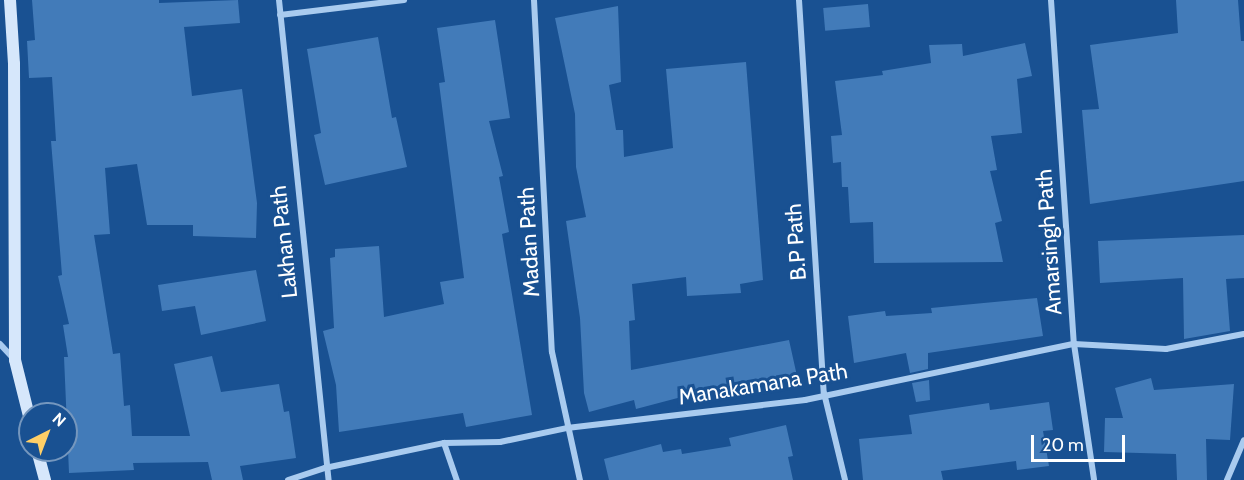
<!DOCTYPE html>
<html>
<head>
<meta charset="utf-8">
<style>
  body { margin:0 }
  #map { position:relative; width:1244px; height:480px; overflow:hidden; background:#195192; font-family:Cabin,sans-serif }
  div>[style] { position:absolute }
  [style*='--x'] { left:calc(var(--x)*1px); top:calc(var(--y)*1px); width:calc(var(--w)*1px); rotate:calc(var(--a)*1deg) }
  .building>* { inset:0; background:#427bb9; transform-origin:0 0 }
  .street>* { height:6px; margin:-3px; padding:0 3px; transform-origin:3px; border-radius:3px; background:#a9cbef }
  .secondary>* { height:12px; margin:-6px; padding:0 6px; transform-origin:6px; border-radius:6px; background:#d6e7fb }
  span { translate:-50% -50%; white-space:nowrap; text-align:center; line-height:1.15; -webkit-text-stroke:6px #195192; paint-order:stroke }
  .street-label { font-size:22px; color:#fff }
  .north { position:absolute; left:18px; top:402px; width:60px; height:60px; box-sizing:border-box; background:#195192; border:2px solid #7597be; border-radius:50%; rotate:42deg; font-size:16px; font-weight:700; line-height:24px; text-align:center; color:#fff }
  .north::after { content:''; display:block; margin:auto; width:21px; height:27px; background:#ffcf67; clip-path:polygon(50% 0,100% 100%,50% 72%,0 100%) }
  .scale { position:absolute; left:1031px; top:435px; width:94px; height:27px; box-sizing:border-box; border:3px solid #fff; border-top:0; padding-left:8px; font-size:18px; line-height:21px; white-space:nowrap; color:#fff; -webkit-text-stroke:4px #195192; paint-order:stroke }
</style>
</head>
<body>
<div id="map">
  <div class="building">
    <i style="clip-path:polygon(32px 0,159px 0,159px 3px,238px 0,240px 23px,184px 27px,192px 96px,242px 89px,257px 203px,256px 238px,193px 236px,193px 225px,147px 225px,137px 164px,105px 168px,110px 234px,94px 235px,113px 354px,120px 353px,124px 406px,130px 405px,132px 436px,190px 436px,174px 364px,212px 356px,221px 392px,279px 384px,284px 412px,289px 411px,296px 458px,240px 466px,243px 480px,212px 480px,208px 462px,133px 463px,134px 470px,69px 473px,64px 357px,68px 357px,63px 325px,69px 324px,58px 276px,62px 275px,51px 141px,56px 141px,52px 77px,29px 78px,27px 41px,35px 40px)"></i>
    <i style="clip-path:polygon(1176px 0,1238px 0,1241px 41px,1244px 41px,1244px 181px,1090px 204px,1082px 110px,1099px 109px,1090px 45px,1178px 33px)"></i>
    <i style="left:868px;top:4px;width:23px;height:45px;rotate:85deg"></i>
    <i style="clip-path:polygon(618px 6px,621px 82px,609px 85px,616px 130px,623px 130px,624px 157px,673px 148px,666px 69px,746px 62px,763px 280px,740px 284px,741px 293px,687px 296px,686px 277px,632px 284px,635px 320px,629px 321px,631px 370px,789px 340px,797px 376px,743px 387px,742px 381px,636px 409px,634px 400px,589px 412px,584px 393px,580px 318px,566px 221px,586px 217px,576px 167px,575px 114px,555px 18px)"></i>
    <i style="clip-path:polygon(495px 20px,510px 118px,489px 121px,503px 176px,499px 177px,509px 232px,502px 234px,532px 415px,466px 427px,463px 413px,339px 432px,336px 385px,323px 331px,334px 328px,330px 258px,335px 257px,335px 249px,379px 246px,384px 317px,444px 304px,440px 282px,464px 278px,439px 83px,445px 82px,437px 28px)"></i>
    <i style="clip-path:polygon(378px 37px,392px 118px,396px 117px,407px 167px,325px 185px,314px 135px,321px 133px,307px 49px)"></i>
    <i style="clip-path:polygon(1025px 43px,1032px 76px,1017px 79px,1022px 133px,991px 136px,997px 170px,990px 171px,1002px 221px,995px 223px,1003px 262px,874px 263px,873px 222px,850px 223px,848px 187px,842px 187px,841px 162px,833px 163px,831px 136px,842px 135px,835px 81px,883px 75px,882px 71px,931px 63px,929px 45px,962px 44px,963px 56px)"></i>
    <i style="clip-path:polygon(1244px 235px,1244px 278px,1226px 279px,1230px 331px,1184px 339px,1183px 278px,1100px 283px,1098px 241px)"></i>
    <i style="clip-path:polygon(256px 270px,266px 321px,201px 335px,195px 306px,162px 311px,158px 285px)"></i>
    <i style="clip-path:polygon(1037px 298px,1043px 336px,928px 353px,928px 369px,910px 373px,906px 353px,854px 363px,848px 316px,885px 311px,886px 316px,932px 313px,931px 308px)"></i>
    <i style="clip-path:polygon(1151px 378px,1154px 390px,1234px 384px,1230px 440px,1206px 439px,1207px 480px,1177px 480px,1176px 454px,1104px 452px,1105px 418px,1123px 418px,1115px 388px)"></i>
    <i style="clip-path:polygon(929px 380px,930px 400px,916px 402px,912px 383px)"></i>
    <i style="clip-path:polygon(1049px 402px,1053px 430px,1043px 431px,1049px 466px,1017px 470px,1016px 461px,941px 471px,943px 480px,863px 480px,859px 439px,912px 434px,909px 415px,989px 403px,990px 410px)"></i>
    <i style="clip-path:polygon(786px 425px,793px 456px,788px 457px,793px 480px,609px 480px,604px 459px,661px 444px,663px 452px,681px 449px,682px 454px,731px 446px,729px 438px)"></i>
  </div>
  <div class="street">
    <i style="--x:279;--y:0;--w:483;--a:84.1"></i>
    <i style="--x:534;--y:0;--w:352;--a:87.1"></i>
    <i style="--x:552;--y:352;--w:131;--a:77.7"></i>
    <i style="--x:799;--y:0;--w:394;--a:86.4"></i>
    <i style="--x:824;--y:393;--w:89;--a:76.4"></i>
    <i style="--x:1051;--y:0;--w:345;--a:86.2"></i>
    <i style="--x:1074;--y:344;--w:137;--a:81.6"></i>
    <i style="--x:280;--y:15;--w:125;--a:-6.9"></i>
    <i style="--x:0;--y:344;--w:19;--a:47"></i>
    <i style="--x:444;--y:443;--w:39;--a:71"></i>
    <i style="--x:288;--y:480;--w:39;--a:-18"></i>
    <i style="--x:325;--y:468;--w:122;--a:-11.9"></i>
    <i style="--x:444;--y:443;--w:56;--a:-1"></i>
    <i style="--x:500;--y:442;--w:68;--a:-11.8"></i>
    <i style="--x:567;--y:428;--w:240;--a:-6.7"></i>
    <i style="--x:805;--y:400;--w:275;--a:-11.8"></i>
    <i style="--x:1074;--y:344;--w:92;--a:3.1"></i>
    <i style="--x:1166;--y:349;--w:79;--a:-10.9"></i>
    <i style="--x:1227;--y:480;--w:43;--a:-67"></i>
  </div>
  <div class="secondary">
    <i style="--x:10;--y:0;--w:64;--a:86.4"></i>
    <i style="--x:14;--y:64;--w:296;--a:89.8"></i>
    <i style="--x:15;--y:360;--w:62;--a:76"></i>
    <i style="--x:37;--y:450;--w:31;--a:75"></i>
  </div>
  <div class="street-label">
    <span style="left:284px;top:242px;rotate:-96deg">Lakhan Path</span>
    <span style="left:529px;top:242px;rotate:-93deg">Madan Path</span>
    <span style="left:796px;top:242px;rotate:-94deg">B.P Path</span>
    <span style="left:1049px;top:242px;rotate:-94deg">Amarsingh Path</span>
    <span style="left:763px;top:384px;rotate:-9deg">Manakamana Path</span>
  </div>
  <div class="north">N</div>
  <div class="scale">20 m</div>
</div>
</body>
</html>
